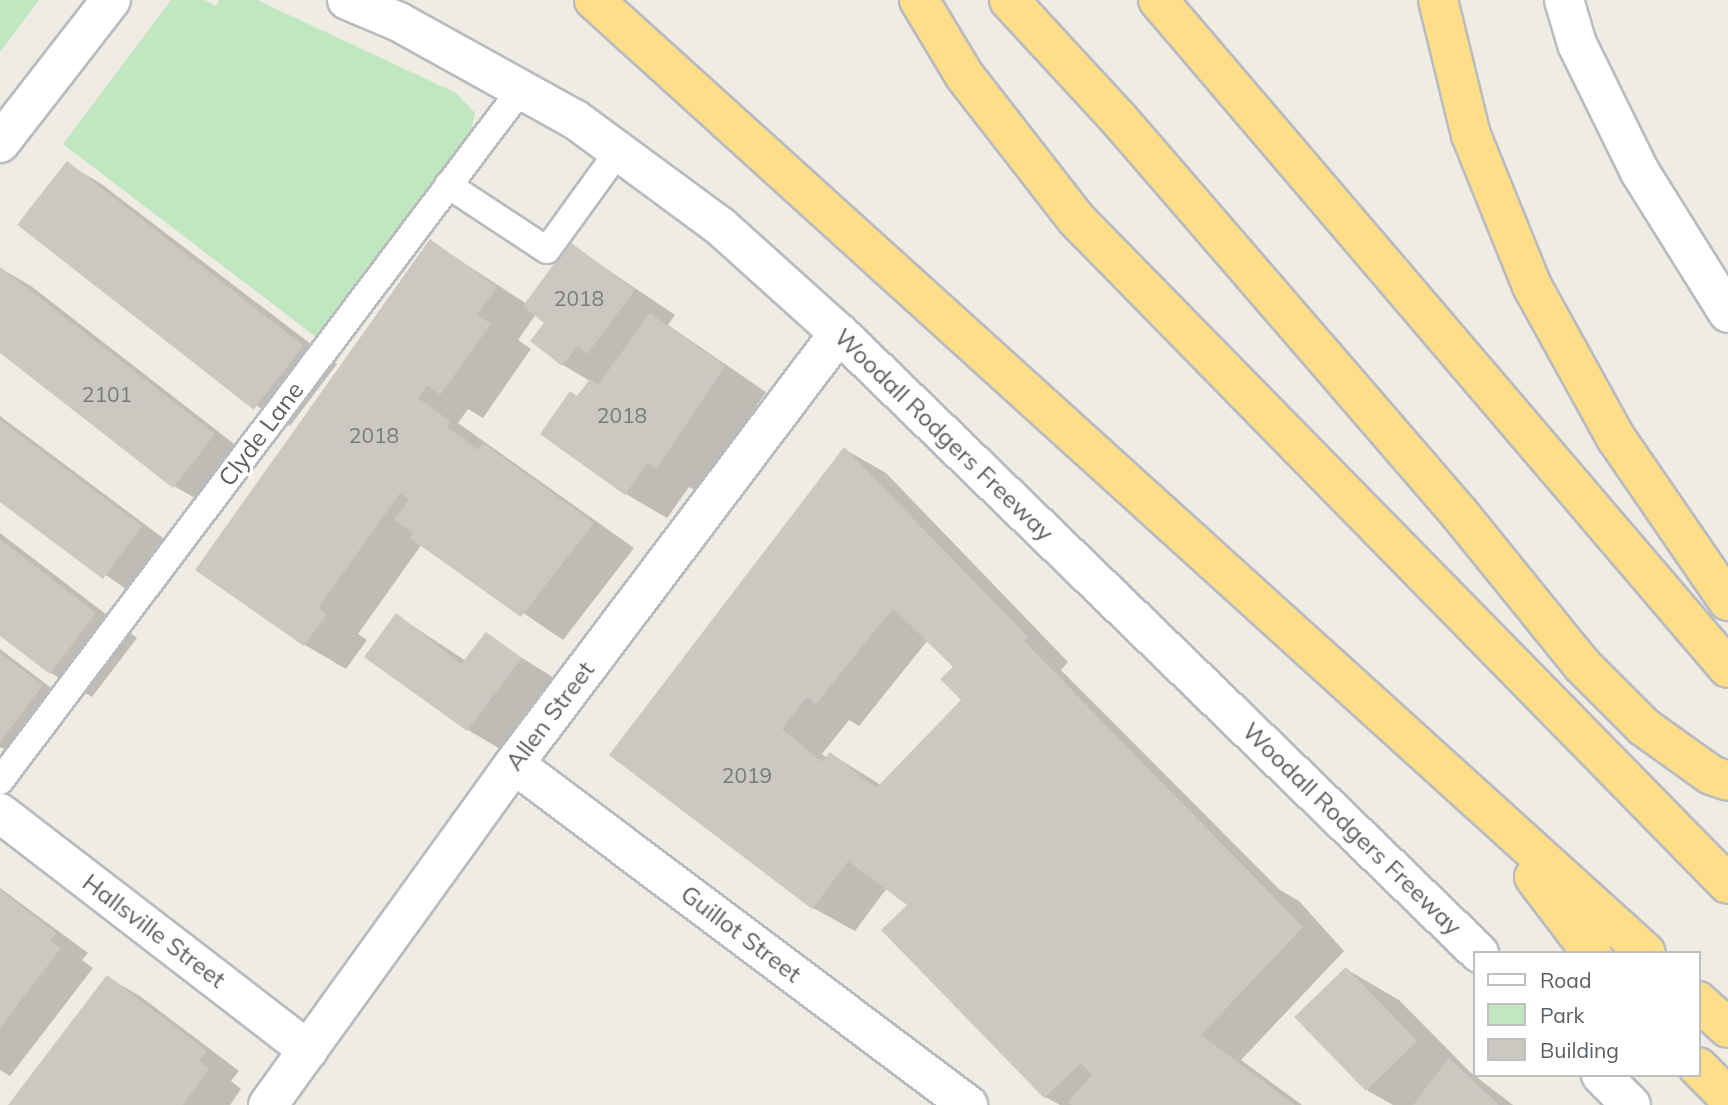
<!DOCTYPE html>
<html>
<head>
<meta charset="utf-8">
<style>
  body { margin:0 }
  #map { position:relative; width:1728px; height:1105px; overflow:hidden; background:#eeece3; font-family:Mulish,sans-serif }
  div>[style] { position:absolute }
  [style*='--x'] { left:calc(var(--x)*1px); top:calc(var(--y)*1px); width:calc(var(--w)*1px); rotate:calc(var(--a)*1deg) }
  .green>* { inset:0; background:#c0e7bf }
  .shadow>* { inset:0; background:#0003 }
  .building>* { inset:0; background:#cbc8c2; transform-origin:0 0 }
  .roads { filter:drop-shadow(2px 0 #b8bbc0) drop-shadow(-2px 0 #b8bbc0) drop-shadow(0 2px #b8bbc0) drop-shadow(0 -2px #b8bbc0) }
  .lane>* { height:26px; margin:-13px; padding:0 13px; transform-origin:13px; border-radius:13px; background:#fff }
  .street>* { height:38px; margin:-19px; padding:0 19px; transform-origin:19px; border-radius:19px; background:#fff }
  .secondary>* { height:38px; margin:-19px; padding:0 19px; transform-origin:19px; border-radius:19px; background:#fff }
  .highway>* { height:38px; margin:-19px; padding:0 19px; transform-origin:19px; border-radius:19px; background:#ffde8a }
  span { translate:-50% -50%; white-space:nowrap; text-align:center; line-height:1.15; -webkit-text-stroke:7px #fff; paint-order:stroke }
  .number-label { font-size:21px; color:#777a7c }
  .number-label span { -webkit-text-stroke-width:0 }
  .street-label { font-size:24px; color:#5b6064 }
  .legend { position:absolute; left:1473px; top:951px; width:228px; height:126px; box-sizing:border-box; background:#fff; border:2px solid #bdbfc1; margin:0; padding:9px 12px; list-style:none; font-size:21px; color:#5b6064 }
  .legend li { display:flex; align-items:center; gap:14px; height:35px }
  .legend b { width:35px; border:2px solid #bdbfc1 }
</style>
</head>
<body>
<div id="map">
  <div class="green">
    <i style="clip-path:polygon(0 0,39px 0,0 52px)"></i>
    <i style="clip-path:polygon(171px 0,204px 0,216px 6px,219px 0,257px 0,456px 93px,475px 113px,470px 136px,320px 340px,63px 144px)"></i>
  </div>
  <div class="shadow">
    <i style="clip-path:polygon(67px 164px,100px 183px,337px 364px,290px 426px,257px 406px)"></i>
    <i style="clip-path:polygon(430px 241px,527px 304px,571px 245px,675px 315px,668px 325px,766px 392px,698px 492px,689px 487px,667px 518px,626px 494px,578px 398px,590px 381px,563px 365px,547px 323px,536px 314px,518px 340px,531px 349px,483px 418px,468px 409px,458px 423px,634px 548px,563px 640px,422px 544px,358px 634px,367px 640px,346px 669px,305px 645px)"></i>
    <i style="clip-path:polygon(0 268px,31px 286px,247px 454px,207px 505px,174px 486px,0 351px)"></i>
    <i style="clip-path:polygon(0 416px,175px 547px,137px 597px,0 500px)"></i>
    <i style="clip-path:polygon(evenodd,844px 449px,886px 473px,1068px 662px,1061px 670px,1280px 890px,1299px 901px,1344px 951px,1241px 1060px,1302px 1105px,1060px 1105px,1045px 1097px,883px 930px,909px 905px,887px 888px,855px 931px,813px 908px,612px 755px,844px 449px,928px 640px,955px 667px,965px 702px,881px 785px,831px 754px,827px 758px,822px 754px,849px 720px,859px 726px,928px 640px)"></i>
    <i style="clip-path:polygon(0 533px,137px 638px,92px 697px,51px 673px,0 634px)"></i>
    <i style="clip-path:polygon(396px 615px,466px 661px,486px 635px,562px 683px,509px 754px,468px 730px)"></i>
    <i style="clip-path:polygon(0 649px,75px 706px,31px 764px,0 747px)"></i>
    <i style="clip-path:polygon(0 888px,88px 953px,82px 960px,93px 968px,10px 1076px,0 1070px)"></i>
    <i style="clip-path:polygon(1346px 969px,1399px 1000px,1470px 1072px,1513px 1105px,1393px 1105px,1368px 1091px)"></i>
    <i style="clip-path:polygon(107px 977px,140px 996px,239px 1071px,231px 1081px,241px 1089px,230px 1105px,10px 1105px)"></i>
  </div>
  <div class="building">
    <i style="left:67px;top:161px;width:300px;height:81px;rotate:38deg"></i>
    <i style="clip-path:polygon(430px 239px,497px 287px,477px 315px,491px 324px,440px 395px,427px 385px,418px 398px,450px 421px,447px 427px,478px 450px,483px 443px,594px 523px,521px 617px,410px 538px,413px 533px,394px 520px,409px 500px,400px 493px,318px 608px,327px 614px,304px 646px,195px 570px)"></i>
    <i style="clip-path:polygon(570px 242px,635px 290px,587px 354px,578px 346px,562px 366px,530px 341px,544px 323px,523px 306px)"></i>
    <i style="clip-path:polygon(0 267px,215px 434px,173px 488px,0 353px)"></i>
    <i style="clip-path:polygon(650px 313px,725px 366px,656px 469px,647px 463px,625px 495px,540px 434px,570px 391px,577px 396px,590px 379px,598px 385px)"></i>
    <i style="clip-path:polygon(0 420px,142px 526px,103px 579px,0 502px)"></i>
    <i style="clip-path:polygon(evenodd,844px 447px,1028px 637px,1024px 641px,1303px 927px,1201px 1035px,1295px 1105px,1072px 1105px,1068px 1102px,1092px 1075px,1081px 1063px,1044px 1098px,881px 930px,907px 905px,848px 861px,812px 909px,609px 755px,844px 447px,893px 608px,953px 667px,940px 679px,961px 700px,876px 788px,830px 752px,822px 762px,782px 729px,807px 697px,816px 704px,893px 608px)"></i>
    <i style="clip-path:polygon(0 539px,96px 613px,50px 674px,0 636px)"></i>
    <i style="clip-path:polygon(396px 613px,461px 664px,486px 632px,522px 658px,467px 731px,364px 657px)"></i>
    <i style="clip-path:polygon(0 653px,43px 685px,0 742px)"></i>
    <i style="clip-path:polygon(0 890px,56px 933px,50px 940px,61px 948px,0 1028px)"></i>
    <i style="left:1346px;top:967px;width:103px;height:72px;rotate:46deg"></i>
    <i style="clip-path:polygon(107px 975px,207px 1051px,199px 1061px,209px 1069px,183px 1105px,8px 1105px)"></i>
    <i style="clip-path:polygon(1449px 1058px,1499px 1105px,1413px 1105px)"></i>
  </div>
  <div class="roads">
    <div class="lane">
      <i style="--x:448;--y:185;--w:118;--a:33.3"></i>
      <i style="--x:547;--y:250;--w:125;--a:-54.1"></i>
      <i style="--x:0;--y:781;--w:868;--a:-53.01"></i>
    </div>
    <div class="street">
      <i style="--x:0;--y:143;--w:181;--a:-52.2"></i>
      <i style="--x:514;--y:764;--w:568;--a:36.91"></i>
      <i style="--x:0;--y:813;--w:389;--a:37.6"></i>
      <i style="--x:268;--y:1105;--w:420;--a:-54.2"></i>
      <i style="--x:514;--y:764;--w:540;--a:-52.98"></i>
    </div>
    <div class="secondary">
      <i style="--x:347;--y:0;--w:56;--a:22.9"></i>
      <i style="--x:399;--y:22;--w:202;--a:29"></i>
      <i style="--x:576;--y:120;--w:179;--a:36.4"></i>
      <i style="--x:720;--y:226;--w:160;--a:42"></i>
      <i style="--x:839;--y:333;--w:891;--a:44.09"></i>
      <i style="--x:1564;--y:0;--w:46;--a:73.5"></i>
      <i style="--x:1577;--y:44;--w:143;--a:63.8"></i>
      <i style="--x:1640;--y:172;--w:166;--a:58"></i>
      <i style="--x:1601;--y:1075;--w:42;--a:45"></i>
    </div>
    <div class="highway">
      <i style="--x:594;--y:0;--w:1419;--a:42.17"></i>
      <i style="--x:919;--y:0;--w:87;--a:59"></i>
      <i style="--x:964;--y:75;--w:182;--a:52.1"></i>
      <i style="--x:1076;--y:219;--w:931;--a:45.57"></i>
      <i style="--x:1009;--y:0;--w:161;--a:47.3"></i>
      <i style="--x:1118;--y:118;--w:522;--a:49.2"></i>
      <i style="--x:1459;--y:513;--w:196;--a:51"></i>
      <i style="--x:1582;--y:665;--w:88;--a:45"></i>
      <i style="--x:1644;--y:727;--w:82;--a:35.6"></i>
      <i style="--x:1711;--y:775;--w:18;--a:19"></i>
      <i style="--x:1158;--y:0;--w:878;--a:49.53"></i>
      <i style="--x:1438;--y:0;--w:139;--a:76.3"></i>
      <i style="--x:1471;--y:135;--w:163;--a:68"></i>
      <i style="--x:1532;--y:286;--w:174;--a:61.1"></i>
      <i style="--x:1616;--y:438;--w:198;--a:55.5"></i>
      <i style="--x:1534;--y:877;--w:96;--a:52.7"></i>
      <i style="--x:1698;--y:1001;--w:40;--a:42"></i>
      <i style="--x:1698;--y:1067;--w:42;--a:45"></i>
    </div>
  </div>
  <div class="number-label">
    <span style="left:579px;top:298px">2018</span>
    <span style="left:107px;top:394px">2101</span>
    <span style="left:622px;top:415px">2018</span>
    <span style="left:374px;top:435px">2018</span>
    <span style="left:747px;top:775px">2019</span>
  </div>
  <div class="street-label">
    <span style="left:261px;top:434px;rotate:-53deg">Clyde Lane</span>
    <span style="left:944px;top:435px;rotate:44deg">Woodall Rodgers Freeway</span>
    <span style="left:550px;top:716px;rotate:-53deg">Allen Street</span>
    <span style="left:1352px;top:829px;rotate:44deg">Woodall Rodgers Freeway</span>
    <span style="left:154px;top:931px;rotate:37deg">Hallsville Street</span>
    <span style="left:741px;top:934px;rotate:37deg">Guillot Street</span>
  </div>
  <ul class="legend">
  <li><b style="height:9px;background:#fff"></b>Road</li>
  <li><b style="height:19px;background:#c0e7bf"></b>Park</li>
  <li><b style="height:19px;background:#cbc8c2"></b>Building</li>
  </ul>
</div>
</body>
</html>
